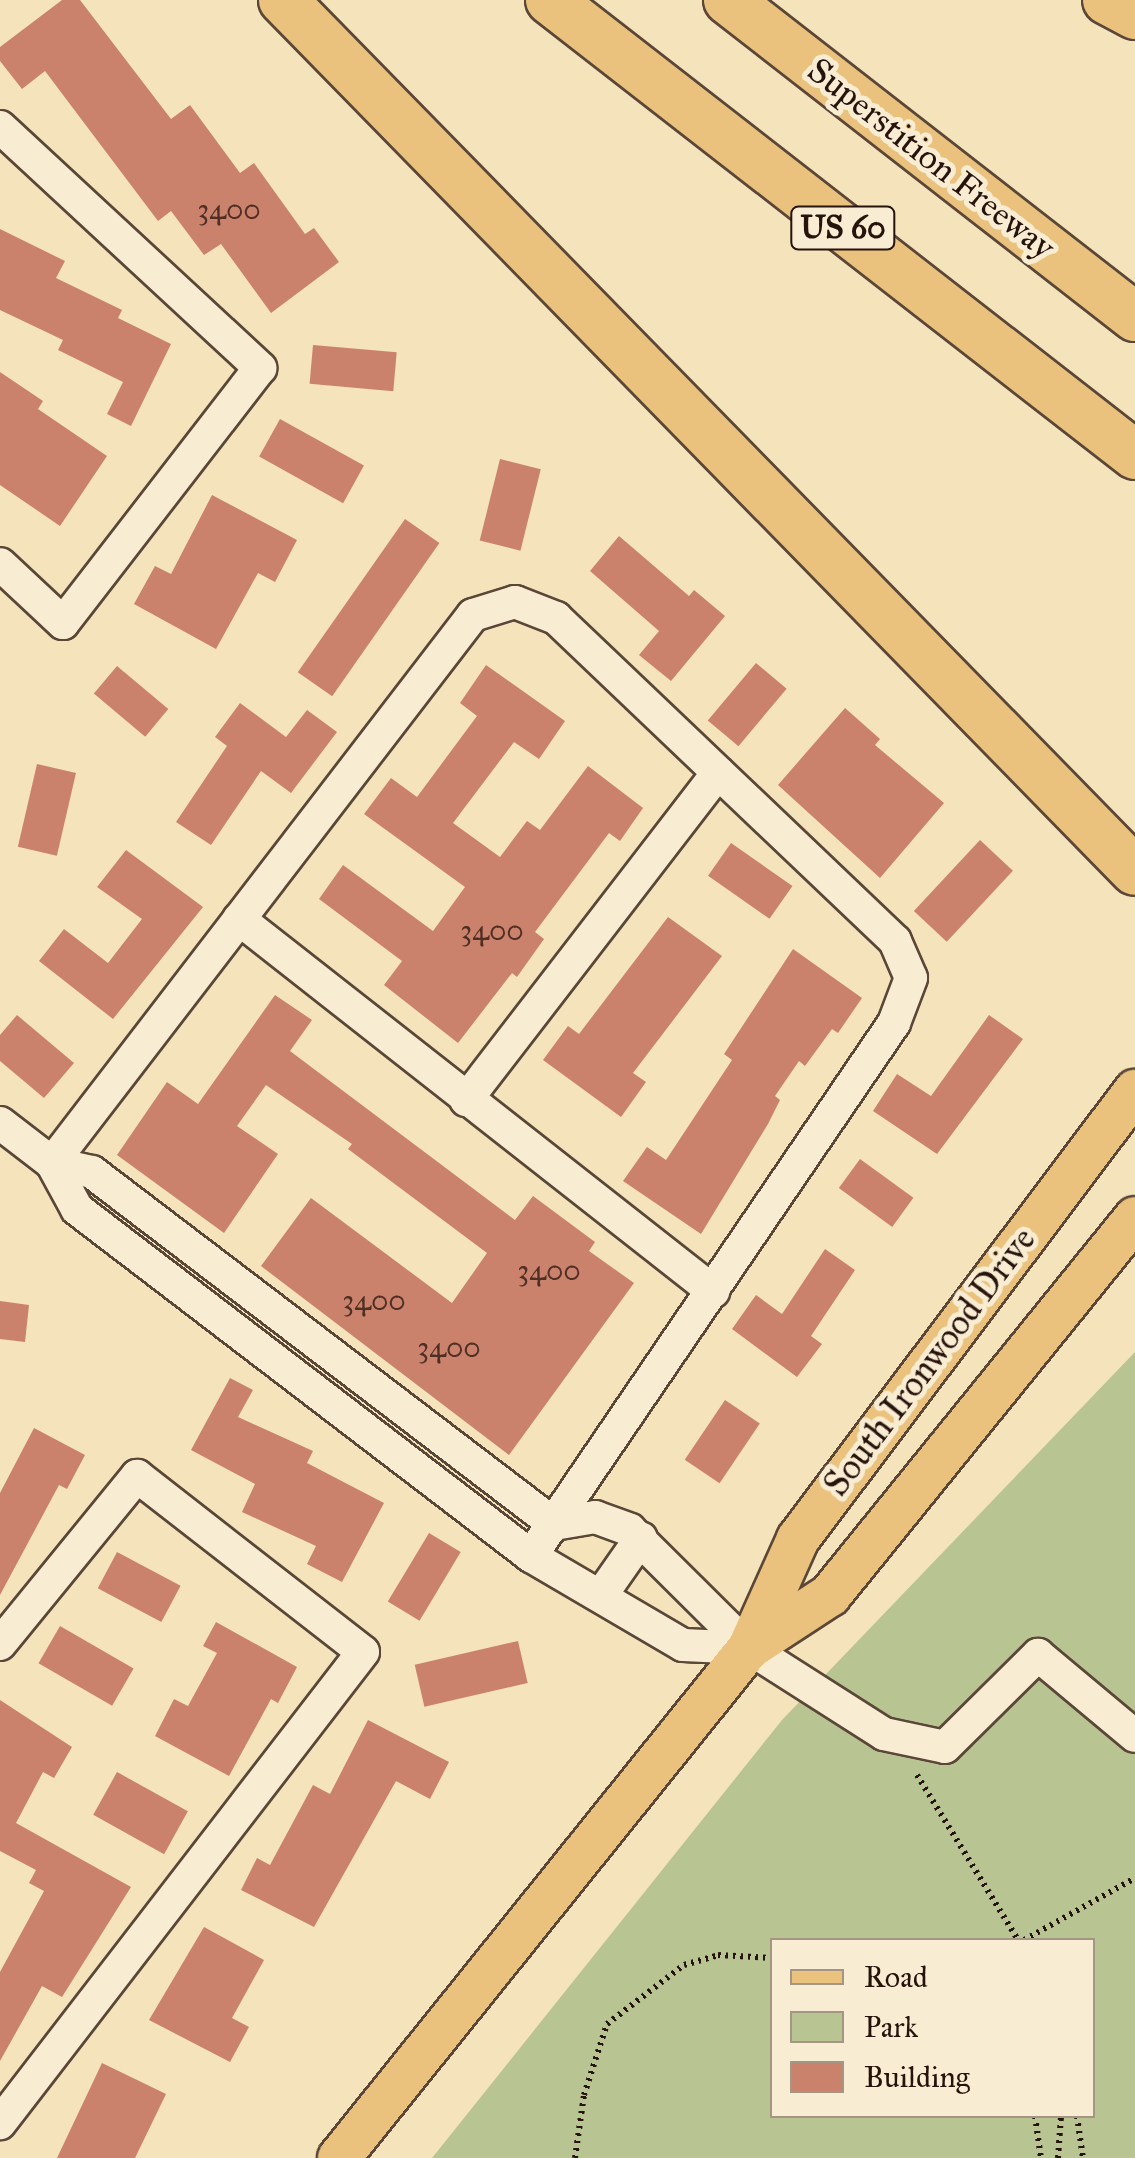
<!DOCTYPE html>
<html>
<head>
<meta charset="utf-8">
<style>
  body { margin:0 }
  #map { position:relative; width:1135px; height:2158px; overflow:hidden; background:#f5e3bb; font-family:"IM FELL Great Primer",serif }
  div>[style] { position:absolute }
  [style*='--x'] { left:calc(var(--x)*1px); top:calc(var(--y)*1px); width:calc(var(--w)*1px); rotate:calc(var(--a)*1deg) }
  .green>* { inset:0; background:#b8c492 }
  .building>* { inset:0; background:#cb826d; transform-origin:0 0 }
  .path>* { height:6px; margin-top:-3px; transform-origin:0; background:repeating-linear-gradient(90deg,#26130c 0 2.5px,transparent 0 7.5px) }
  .roads { filter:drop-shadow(2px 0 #5a4738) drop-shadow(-2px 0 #5a4738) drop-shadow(0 2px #5a4738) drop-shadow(0 -2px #5a4738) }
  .minor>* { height:32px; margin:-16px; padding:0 16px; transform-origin:16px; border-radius:16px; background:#f8edd3 }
  .major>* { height:42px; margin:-21px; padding:0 21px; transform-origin:21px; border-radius:21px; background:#eac27e }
  .highway>* { height:48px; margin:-24px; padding:0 24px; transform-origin:24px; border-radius:24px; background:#eac27e }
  span { translate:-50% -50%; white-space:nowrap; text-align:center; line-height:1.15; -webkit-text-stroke:10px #f8edd3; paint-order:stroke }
  .number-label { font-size:30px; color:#4f2f24 }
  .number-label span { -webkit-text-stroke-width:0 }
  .shield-label span { padding:2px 8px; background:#f8edd3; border:2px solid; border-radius:8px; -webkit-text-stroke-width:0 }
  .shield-label { font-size:32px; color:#26130c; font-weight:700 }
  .street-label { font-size:35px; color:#26130c }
  .legend { position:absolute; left:770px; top:1938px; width:325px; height:180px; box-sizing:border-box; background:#f8edd3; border:2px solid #a49683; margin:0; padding:12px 18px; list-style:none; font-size:30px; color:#26130c }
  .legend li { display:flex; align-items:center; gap:20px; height:50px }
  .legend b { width:50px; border:2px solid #a49683 }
</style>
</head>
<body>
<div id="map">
  <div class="green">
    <i style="clip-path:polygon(evenodd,1135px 1352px,1135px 2158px,432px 2158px,782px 1720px,1135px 1352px,772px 1940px,1092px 1940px,1092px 2116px,772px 2116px,772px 1940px)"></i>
  </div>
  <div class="building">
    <i style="clip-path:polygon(62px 0,80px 0,171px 119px,190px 105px,240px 173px,254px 163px,305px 234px,314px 228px,339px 262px,271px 313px,221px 244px,204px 255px,171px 211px,158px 221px,45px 71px,22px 89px,0 61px,0 47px)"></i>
    <i style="clip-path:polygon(0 229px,65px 261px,56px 278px,122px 310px,118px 318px,171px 344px,131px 426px,107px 414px,123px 382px,58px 350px,63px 340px,0 310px)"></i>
    <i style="left:313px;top:345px;width:84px;height:39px;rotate:5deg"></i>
    <i style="clip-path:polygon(0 372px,43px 401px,38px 409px,107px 456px,60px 526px,0 485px)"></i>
    <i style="left:280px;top:419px;width:96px;height:43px;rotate:29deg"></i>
    <i style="left:500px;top:459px;width:42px;height:84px;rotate:14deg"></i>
    <i style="clip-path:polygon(212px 495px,297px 540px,275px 582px,258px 573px,216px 649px,134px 604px,155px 566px,171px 574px)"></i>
    <i style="left:405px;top:519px;width:42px;height:187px;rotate:35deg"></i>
    <i style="clip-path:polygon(619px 536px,689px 596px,694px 590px,725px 616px,671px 681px,639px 655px,659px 631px,590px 571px)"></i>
    <i style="left:756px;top:663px;width:40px;height:75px;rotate:40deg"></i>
    <i style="clip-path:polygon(486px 665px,565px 721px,539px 759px,514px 742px,453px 823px,500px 857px,527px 821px,540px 830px,588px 766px,643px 808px,620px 841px,609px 833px,535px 932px,544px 939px,517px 977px,512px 973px,458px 1043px,384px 985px,402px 961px,319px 899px,343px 865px,433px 931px,465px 887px,364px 814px,391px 778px,417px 797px,477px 716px,460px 703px)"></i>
    <i style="left:117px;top:666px;width:67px;height:36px;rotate:40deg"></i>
    <i style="clip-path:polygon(240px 703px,286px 737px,307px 710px,337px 732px,291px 793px,261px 771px,211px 845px,176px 822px,227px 746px,215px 737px)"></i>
    <i style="clip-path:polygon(845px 708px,880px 739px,875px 745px,944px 803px,880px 878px,778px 785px)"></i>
    <i style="left:37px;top:764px;width:40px;height:85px;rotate:13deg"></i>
    <i style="left:980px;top:840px;width:45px;height:97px;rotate:43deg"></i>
    <i style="left:731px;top:843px;width:75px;height:40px;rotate:35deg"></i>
    <i style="clip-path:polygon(126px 850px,203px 907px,113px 1019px,39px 961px,64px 929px,108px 963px,142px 919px,97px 887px)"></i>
    <i style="clip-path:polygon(668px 917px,722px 956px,633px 1073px,646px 1082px,621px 1117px,543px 1060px,568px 1026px,579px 1034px)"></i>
    <i style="clip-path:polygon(793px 949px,862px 998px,838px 1033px,832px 1029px,805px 1066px,799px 1061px,775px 1096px,780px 1100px,768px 1124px,701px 1234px,623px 1181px,647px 1147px,666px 1160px,732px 1060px,724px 1054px)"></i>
    <i style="clip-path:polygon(275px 995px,312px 1020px,290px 1051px,515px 1220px,533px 1196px,595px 1242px,589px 1251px,634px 1283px,509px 1455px,261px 1266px,311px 1198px,452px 1303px,487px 1253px,348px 1149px,352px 1144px,266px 1085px,237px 1126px,278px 1154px,224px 1233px,117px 1155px,167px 1082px,198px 1104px)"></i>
    <i style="clip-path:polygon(17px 1015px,74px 1063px,44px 1098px,0 1061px,0 1035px)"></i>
    <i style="clip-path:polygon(989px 1015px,1023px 1039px,937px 1154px,873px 1111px,897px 1074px,931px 1096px)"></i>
    <i style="left:860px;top:1159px;width:66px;height:36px;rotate:36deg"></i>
    <i style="clip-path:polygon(825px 1249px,855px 1270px,811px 1336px,822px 1344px,797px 1377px,732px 1329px,756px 1295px,782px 1314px)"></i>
    <i style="clip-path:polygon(0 1301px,29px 1305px,25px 1342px,0 1339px)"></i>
    <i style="clip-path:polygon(230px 1378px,253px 1390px,238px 1417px,313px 1451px,307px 1463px,384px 1503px,342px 1582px,307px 1564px,316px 1546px,242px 1512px,255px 1484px,191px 1450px)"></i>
    <i style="left:725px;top:1400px;width:42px;height:72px;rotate:34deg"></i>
    <i style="clip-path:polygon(34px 1428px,85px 1455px,67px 1489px,59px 1485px,0 1595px,0 1493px)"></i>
    <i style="left:429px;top:1533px;width:37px;height:80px;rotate:31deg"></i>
    <i style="left:117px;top:1552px;width:72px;height:41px;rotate:28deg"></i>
    <i style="clip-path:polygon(216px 1622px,297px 1667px,278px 1703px,271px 1699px,229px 1776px,155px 1736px,174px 1699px,188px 1706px,217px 1653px,203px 1646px)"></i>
    <i style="left:60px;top:1626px;width:85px;height:43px;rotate:30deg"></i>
    <i style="left:518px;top:1641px;width:43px;height:106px;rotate:77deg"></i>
    <i style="clip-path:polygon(0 1700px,72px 1747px,54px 1778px,43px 1772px,16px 1823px,131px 1887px,62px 1997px,42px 1986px,0 2061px,0 1972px,44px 1891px,29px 1883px,36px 1870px,0 1851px)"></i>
    <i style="clip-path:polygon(368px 1720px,449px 1762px,430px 1799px,396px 1781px,314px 1927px,241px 1890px,257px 1858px,270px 1865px,313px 1785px,330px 1794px)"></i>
    <i style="left:117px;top:1772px;width:81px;height:49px;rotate:29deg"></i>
    <i style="clip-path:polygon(204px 1927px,264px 1960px,232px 2018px,249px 2027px,230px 2062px,149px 2020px)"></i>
    <i style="clip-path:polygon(102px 2063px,166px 2094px,135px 2158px,57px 2158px)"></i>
  </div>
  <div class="path">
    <i style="--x:917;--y:1775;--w:193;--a:58.5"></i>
    <i style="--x:1024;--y:1940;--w:127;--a:-29.2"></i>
    <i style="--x:1035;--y:2116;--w:42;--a:81.9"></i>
    <i style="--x:1077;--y:2116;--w:42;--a:81.9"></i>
    <i style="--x:575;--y:2158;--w:64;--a:-81.9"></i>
    <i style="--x:584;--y:2095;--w:75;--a:-72.1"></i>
    <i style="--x:607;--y:2024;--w:97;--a:-37.5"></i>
    <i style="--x:684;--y:1965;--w:35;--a:-16"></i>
    <i style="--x:718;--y:1955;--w:54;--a:3.2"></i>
    <i style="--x:1058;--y:2158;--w:42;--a:-85.9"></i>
  </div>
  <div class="roads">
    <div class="minor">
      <i style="--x:0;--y:127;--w:355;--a:42.8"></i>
      <i style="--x:260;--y:368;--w:322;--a:127.7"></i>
      <i style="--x:63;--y:623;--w:86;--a:-136.9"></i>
      <i style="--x:239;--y:919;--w:603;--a:38.13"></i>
      <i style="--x:466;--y:1100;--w:413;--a:-52.4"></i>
      <i style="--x:0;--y:1123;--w:66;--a:37.6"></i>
      <i style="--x:52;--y:1163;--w:52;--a:61.5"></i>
      <i style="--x:77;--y:1209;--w:571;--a:37.39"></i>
      <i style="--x:531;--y:1556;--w:176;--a:30.4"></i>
      <i style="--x:683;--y:1645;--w:66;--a:2.6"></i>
      <i style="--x:52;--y:1163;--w:691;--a:-52.47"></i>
      <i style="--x:473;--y:615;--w:44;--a:-17.2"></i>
      <i style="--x:515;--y:602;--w:44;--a:21.3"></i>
      <i style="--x:556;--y:618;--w:468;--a:43.6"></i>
      <i style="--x:895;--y:941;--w:40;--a:66.6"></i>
      <i style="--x:911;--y:978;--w:48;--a:110.7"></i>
      <i style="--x:894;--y:1023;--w:645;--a:124.26"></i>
      <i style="--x:52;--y:1163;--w:41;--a:12.7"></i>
      <i style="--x:92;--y:1172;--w:581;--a:37.3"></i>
      <i style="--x:554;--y:1524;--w:42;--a:-9.7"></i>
      <i style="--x:595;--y:1517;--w:37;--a:20"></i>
      <i style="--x:630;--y:1530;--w:168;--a:44.8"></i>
      <i style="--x:749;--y:1648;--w:160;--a:32.5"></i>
      <i style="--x:884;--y:1734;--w:62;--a:12"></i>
      <i style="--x:945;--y:1747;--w:131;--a:-44.7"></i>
      <i style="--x:1038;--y:1655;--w:126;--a:39.9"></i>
      <i style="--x:602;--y:1594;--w:68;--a:-55.1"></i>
      <i style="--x:0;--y:1644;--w:217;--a:-50.8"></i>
      <i style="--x:137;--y:1476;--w:286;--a:37.9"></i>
      <i style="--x:363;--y:1652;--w:595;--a:127.62"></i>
    </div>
    <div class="major">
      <i style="--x:749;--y:1648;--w:97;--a:-33.2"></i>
      <i style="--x:830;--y:1595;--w:485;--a:-51"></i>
      <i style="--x:339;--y:2158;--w:654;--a:-51.2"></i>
      <i style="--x:749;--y:1648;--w:120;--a:-65.8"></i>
      <i style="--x:798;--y:1539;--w:561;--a:-53.05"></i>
    </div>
    <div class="highway">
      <i style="--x:283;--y:0;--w:1218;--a:45.63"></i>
      <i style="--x:550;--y:0;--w:741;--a:37.87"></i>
      <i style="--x:728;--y:0;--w:516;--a:37.91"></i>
      <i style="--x:1107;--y:0;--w:32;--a:28"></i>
    </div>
  </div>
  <div class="number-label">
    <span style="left:229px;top:209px">3400</span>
    <span style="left:492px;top:930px">3400</span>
    <span style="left:549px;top:1270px">3400</span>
    <span style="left:374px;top:1300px">3400</span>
    <span style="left:449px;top:1347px">3400</span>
  </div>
  <div class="shield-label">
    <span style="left:843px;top:228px">US 60</span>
  </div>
  <div class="street-label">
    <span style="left:931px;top:159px;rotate:38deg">Superstition Freeway</span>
    <span style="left:930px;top:1362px;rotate:-53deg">South Ironwood Drive</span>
  </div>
  <ul class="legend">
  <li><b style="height:12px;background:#eac27e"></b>Road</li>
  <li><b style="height:28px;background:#b8c492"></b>Park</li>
  <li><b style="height:28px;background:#cb826d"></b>Building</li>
  </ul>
</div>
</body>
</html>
